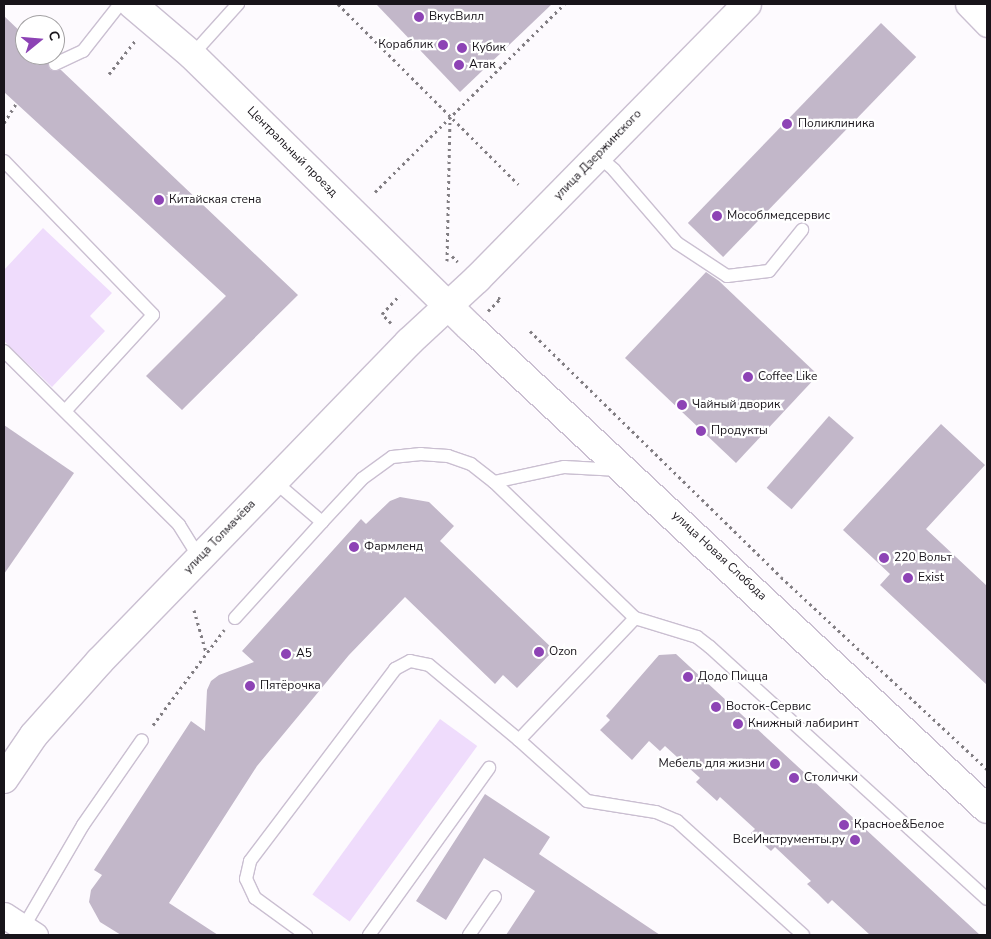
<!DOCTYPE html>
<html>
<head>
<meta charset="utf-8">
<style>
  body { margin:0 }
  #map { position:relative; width:991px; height:939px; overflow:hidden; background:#fdfafe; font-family:"Nunito Sans",sans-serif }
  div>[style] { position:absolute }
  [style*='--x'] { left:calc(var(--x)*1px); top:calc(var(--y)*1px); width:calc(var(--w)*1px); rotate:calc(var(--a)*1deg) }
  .green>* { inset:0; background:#efdcfc; transform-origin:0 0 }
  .building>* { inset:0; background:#c2b7c9; transform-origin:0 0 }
  .path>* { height:3px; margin-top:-1.5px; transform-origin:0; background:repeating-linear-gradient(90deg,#817d82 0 2.5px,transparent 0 6.5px) }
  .roads { filter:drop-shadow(1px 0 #cabfd1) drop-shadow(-1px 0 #cabfd1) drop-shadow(0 1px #cabfd1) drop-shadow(0 -1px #cabfd1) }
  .service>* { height:12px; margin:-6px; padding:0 6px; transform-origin:6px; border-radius:6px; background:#fff }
  .minor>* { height:25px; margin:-12.5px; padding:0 12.5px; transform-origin:12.5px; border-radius:12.5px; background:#fff }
  .tertiary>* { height:28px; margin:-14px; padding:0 14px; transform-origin:14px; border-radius:14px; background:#fff }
  .secondary>* { height:28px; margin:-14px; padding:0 14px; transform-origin:14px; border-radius:14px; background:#fff }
  .dots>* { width:14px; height:14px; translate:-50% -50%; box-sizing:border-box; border:2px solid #fff; border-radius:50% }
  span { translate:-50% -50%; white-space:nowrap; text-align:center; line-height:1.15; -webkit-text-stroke:4.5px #fff; paint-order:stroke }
  .poi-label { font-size:12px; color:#18141a }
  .left { translate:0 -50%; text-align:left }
  .right { translate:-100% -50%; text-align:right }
  .street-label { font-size:12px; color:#18141a }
  .frame { position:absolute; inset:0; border:5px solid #18141a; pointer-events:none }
  .north { position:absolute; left:15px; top:15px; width:50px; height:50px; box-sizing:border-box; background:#fff; border:1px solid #a3a1a3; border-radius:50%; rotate:73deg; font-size:14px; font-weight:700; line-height:20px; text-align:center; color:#18141a }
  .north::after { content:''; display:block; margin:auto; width:18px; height:22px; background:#8d43b5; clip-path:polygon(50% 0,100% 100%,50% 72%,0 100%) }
</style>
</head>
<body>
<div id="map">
  <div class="green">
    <i style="clip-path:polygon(43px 228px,112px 293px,90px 316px,105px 331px,52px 387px,4px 341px,4px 270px)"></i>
    <i style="left:440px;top:719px;width:46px;height:217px;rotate:36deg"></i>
  </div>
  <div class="building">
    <i style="clip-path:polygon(376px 4px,552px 4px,460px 92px)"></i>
    <i style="clip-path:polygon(4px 16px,25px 36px,25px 55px,45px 55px,49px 59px,50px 70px,61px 70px,298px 295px,182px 410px,146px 376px,226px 296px,4px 92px)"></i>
    <i style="left:881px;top:23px;width:49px;height:278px;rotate:44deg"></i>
    <i style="clip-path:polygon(706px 272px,719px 281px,818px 375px,736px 463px,625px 358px)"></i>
    <i style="left:829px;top:416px;width:33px;height:95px;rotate:41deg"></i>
    <i style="clip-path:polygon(941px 424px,985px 465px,926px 529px,987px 586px,987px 685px,880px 585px,890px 574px,843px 530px)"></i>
    <i style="clip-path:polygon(4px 425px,74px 473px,4px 574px)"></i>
    <i style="clip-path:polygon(400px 497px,429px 502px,454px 526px,440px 541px,554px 650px,517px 688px,503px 675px,495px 684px,405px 597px,349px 655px,257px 766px,169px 903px,218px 935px,121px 935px,100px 922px,89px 902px,91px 890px,102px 875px,94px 870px,191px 721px,205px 731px,207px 690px,211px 681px,219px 675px,254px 662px,242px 651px,361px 519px,366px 524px,390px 501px)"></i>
    <i style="clip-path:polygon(676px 654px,980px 935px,870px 935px,832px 900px,828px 904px,818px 894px,807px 884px,811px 881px,775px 847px,771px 851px,751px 833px,755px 829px,720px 797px,717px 801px,696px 782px,700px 778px,665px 746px,660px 751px,649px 741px,632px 760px,600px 730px,610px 720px,606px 716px,659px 655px)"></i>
    <i style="clip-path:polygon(485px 794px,550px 837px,539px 854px,660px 935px,506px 935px,535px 891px,484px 858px,446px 920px,416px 901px)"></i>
  </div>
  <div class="path">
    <i style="--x:338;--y:4;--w:255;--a:45"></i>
    <i style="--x:109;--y:74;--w:42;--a:-51.8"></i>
    <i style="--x:4;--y:123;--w:22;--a:-58"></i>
    <i style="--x:375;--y:192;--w:267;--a:-44.8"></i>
    <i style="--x:452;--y:256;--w:8;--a:45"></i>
    <i style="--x:447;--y:261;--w:144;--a:-88.8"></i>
    <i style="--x:488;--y:311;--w:17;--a:-45"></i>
    <i style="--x:500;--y:299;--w:5;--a:-143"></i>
    <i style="--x:391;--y:323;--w:13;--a:-135"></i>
    <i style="--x:382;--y:314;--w:26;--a:-47"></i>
    <i style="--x:530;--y:331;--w:351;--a:44.4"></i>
    <i style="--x:781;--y:577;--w:282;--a:43"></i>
    <i style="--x:194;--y:610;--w:44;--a:74.1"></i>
    <i style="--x:153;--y:725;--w:119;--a:-53.2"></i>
  </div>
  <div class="roads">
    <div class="service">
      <i style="--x:192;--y:55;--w:69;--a:-48"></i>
      <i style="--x:55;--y:64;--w:31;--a:-25"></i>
      <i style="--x:83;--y:51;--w:60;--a:-51.8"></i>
      <i style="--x:597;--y:155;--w:23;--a:41"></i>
      <i style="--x:614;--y:170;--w:96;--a:49.2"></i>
      <i style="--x:677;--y:243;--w:60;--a:33.4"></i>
      <i style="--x:727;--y:276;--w:42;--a:-6.8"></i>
      <i style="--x:769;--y:271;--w:53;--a:-51.2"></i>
      <i style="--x:4;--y:161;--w:214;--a:45.9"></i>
      <i style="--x:153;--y:315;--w:130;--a:132.5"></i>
      <i style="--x:4;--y:351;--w:247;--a:44.8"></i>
      <i style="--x:179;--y:525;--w:39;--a:58"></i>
      <i style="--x:494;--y:482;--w:72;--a:-12.1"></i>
      <i style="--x:564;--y:467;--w:55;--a:3.1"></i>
      <i style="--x:235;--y:618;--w:130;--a:-47.8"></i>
      <i style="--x:322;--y:522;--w:63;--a:-139.5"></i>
      <i style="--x:635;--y:618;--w:65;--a:17"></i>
      <i style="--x:697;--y:637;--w:16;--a:38"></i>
      <i style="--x:710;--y:647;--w:374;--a:42.3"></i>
      <i style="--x:519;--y:740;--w:91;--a:41.9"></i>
      <i style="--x:587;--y:801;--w:70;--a:9.1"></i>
      <i style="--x:656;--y:812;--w:23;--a:23"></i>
      <i style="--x:677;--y:821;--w:170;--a:42.1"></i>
      <i style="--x:23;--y:928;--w:119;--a:-59.8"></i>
      <i style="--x:83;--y:825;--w:103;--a:-55.2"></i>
      <i style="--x:306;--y:935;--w:63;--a:-144"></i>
      <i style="--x:255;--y:898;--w:21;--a:-115"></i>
      <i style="--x:246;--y:879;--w:18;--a:-77"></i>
      <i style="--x:250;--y:861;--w:241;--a:-52.9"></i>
      <i style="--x:395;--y:669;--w:17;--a:-28"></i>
      <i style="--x:410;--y:661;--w:19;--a:12"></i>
      <i style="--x:429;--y:665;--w:117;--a:39.8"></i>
      <i style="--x:519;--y:740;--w:168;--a:-46.4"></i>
      <i style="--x:635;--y:618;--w:196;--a:-136"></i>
      <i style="--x:494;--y:482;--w:29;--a:-142"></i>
      <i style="--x:471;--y:464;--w:24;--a:-161"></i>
      <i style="--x:448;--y:456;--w:27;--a:-176"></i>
      <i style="--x:421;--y:454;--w:29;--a:174"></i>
      <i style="--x:392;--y:457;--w:37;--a:144"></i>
      <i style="--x:362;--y:479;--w:59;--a:132.9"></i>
      <i style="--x:369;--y:935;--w:206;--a:-54.3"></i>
      <i style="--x:469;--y:935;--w:46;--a:-55.6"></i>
    </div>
    <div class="minor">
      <i style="--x:968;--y:4;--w:28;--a:46"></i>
      <i style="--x:4;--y:915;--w:37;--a:33"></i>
    </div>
    <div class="tertiary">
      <i style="--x:4;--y:779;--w:53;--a:-55.7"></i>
      <i style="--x:34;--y:735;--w:99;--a:-48.3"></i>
      <i style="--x:100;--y:661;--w:444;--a:-45.9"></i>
      <i style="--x:409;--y:342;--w:93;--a:-42.8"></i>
      <i style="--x:477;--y:279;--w:385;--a:-45.5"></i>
    </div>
    <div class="secondary">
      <i style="--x:132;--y:4;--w:79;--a:40.4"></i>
      <i style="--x:192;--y:55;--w:390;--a:44.4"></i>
      <i style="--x:471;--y:328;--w:705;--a:42.99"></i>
    </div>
  </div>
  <div class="dots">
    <i style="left:419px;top:17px;background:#8d43b5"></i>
    <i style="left:443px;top:45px;background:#8d43b5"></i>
    <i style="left:462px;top:48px;background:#8d43b5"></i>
    <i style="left:459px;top:65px;background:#8d43b5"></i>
    <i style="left:787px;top:124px;background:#8d43b5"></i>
    <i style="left:159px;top:200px;background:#8d43b5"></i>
    <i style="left:717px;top:216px;background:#8d43b5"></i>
    <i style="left:748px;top:377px;background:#8d43b5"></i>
    <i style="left:682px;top:405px;background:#8d43b5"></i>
    <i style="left:701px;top:431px;background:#8d43b5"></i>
    <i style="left:354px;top:547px;background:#8d43b5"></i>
    <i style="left:884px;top:558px;background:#8d43b5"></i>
    <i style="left:908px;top:578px;background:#8d43b5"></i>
    <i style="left:539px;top:652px;background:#8d43b5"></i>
    <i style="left:286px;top:654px;background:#8d43b5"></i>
    <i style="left:688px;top:677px;background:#8d43b5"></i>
    <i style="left:250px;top:686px;background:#8d43b5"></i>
    <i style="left:716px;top:707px;background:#8d43b5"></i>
    <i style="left:738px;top:724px;background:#8d43b5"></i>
    <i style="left:775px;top:764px;background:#8d43b5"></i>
    <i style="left:794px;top:778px;background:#8d43b5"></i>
    <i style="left:844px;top:825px;background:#8d43b5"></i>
    <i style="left:855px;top:840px;background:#8d43b5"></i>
  </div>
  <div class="poi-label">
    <span class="left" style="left:429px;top:17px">ВкусВилл</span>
    <span class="right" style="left:433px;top:45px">Кораблик</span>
    <span class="left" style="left:472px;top:48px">Кубик</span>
    <span class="left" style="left:469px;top:65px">Атак</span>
    <span class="left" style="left:798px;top:124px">Поликлиника</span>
    <span class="left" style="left:169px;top:200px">Китайская стена</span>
    <span class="left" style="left:727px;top:216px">Мособлмедсервис</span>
    <span class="left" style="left:758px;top:377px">Coffee Like</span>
    <span class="left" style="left:692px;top:405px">Чайный дворик</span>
    <span class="left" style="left:711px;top:431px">Продукты</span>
    <span class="left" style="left:364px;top:547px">Фармленд</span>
    <span class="left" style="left:894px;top:558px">220 Вольт</span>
    <span class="left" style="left:918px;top:578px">Exist</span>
    <span class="left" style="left:549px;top:652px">Ozon</span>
    <span class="left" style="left:296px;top:654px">А5</span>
    <span class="left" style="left:698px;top:677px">Додо Пицца</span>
    <span class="left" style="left:260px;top:686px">Пятёрочка</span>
    <span class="left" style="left:726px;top:707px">Восток-Сервис</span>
    <span class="left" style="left:748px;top:724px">Книжный лабиринт</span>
    <span class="right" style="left:765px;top:764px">Мебель для жизни</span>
    <span class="left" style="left:804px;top:778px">Столички</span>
    <span class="left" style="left:854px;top:825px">Красное&amp;Белое</span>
    <span class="right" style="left:845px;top:840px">ВсеИнструменты.ру</span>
  </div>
  <div class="street-label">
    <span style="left:292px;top:152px;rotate:45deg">Центральный проезд</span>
    <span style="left:598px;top:155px;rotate:-46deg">улица Дзержинского</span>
    <span style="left:220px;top:537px;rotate:-46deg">улица Толмачёва</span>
    <span style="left:719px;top:556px;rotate:43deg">улица Новая Слобода</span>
  </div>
  <div class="frame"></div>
  <div class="north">С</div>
</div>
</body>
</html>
